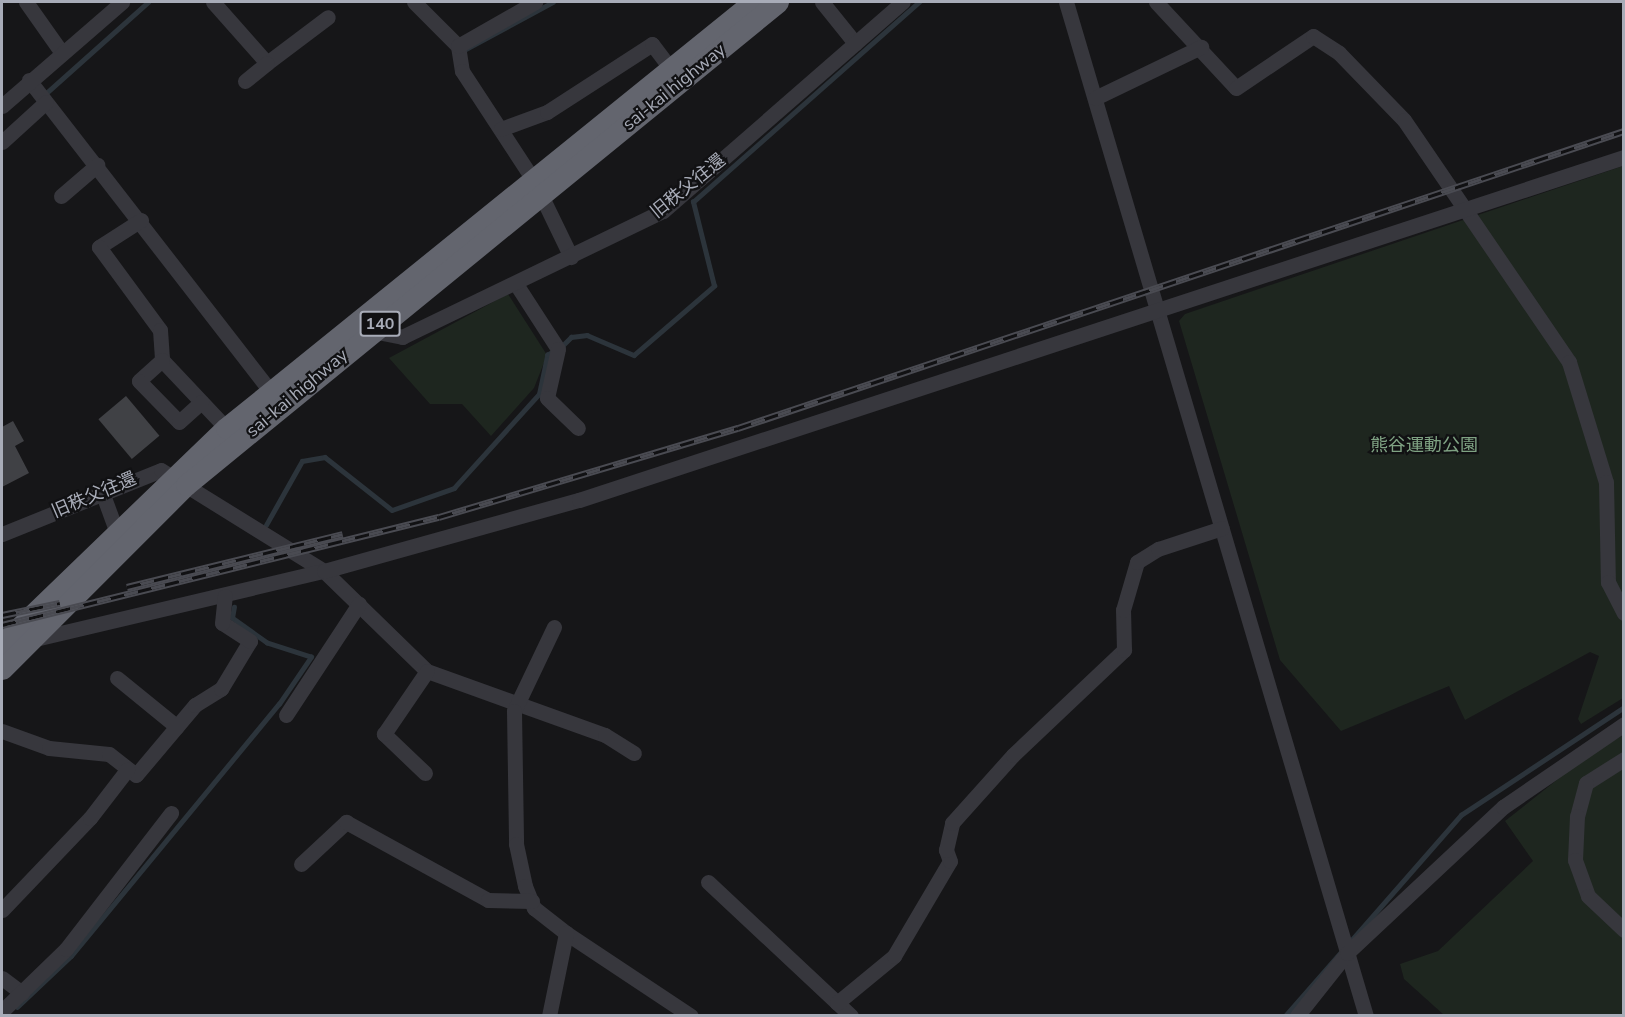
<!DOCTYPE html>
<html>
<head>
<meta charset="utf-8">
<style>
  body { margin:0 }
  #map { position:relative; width:1625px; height:1017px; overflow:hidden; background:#161618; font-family:"Nunito Sans","Noto Sans JP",sans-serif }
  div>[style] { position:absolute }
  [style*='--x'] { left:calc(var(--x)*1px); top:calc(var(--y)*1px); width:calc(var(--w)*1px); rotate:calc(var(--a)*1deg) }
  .green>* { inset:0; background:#1e261f }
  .stream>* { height:4.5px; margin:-2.25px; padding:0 2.25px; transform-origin:2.25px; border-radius:2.25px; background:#2c343b }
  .building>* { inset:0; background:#404145; transform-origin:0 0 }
  .minor>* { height:15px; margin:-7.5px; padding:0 7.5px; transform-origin:7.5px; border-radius:7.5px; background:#37373d }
  .highway>* { height:21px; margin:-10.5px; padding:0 10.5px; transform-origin:10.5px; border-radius:10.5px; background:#63656e }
  .rail>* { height:7px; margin-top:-3.5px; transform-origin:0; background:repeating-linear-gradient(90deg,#111113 0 14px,#4a4b52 0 28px); box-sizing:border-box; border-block:2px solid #4a4b52 }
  span { translate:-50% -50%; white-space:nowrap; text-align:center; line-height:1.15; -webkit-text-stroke:4.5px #111113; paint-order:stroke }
  .shield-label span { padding:2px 4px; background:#111113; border:2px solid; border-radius:4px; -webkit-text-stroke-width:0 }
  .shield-label { font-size:16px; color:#a8acb8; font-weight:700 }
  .street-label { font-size:18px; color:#a8acb8 }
  .park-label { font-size:18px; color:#7fa283 }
  .frame { position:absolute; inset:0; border:3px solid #a8acb8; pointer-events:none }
</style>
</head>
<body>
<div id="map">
  <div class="green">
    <i style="clip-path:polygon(1623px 166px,1623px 698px,1581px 724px,1578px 719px,1599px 656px,1590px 652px,1465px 720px,1449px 686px,1341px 731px,1280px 660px,1179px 321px,1185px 314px)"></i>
    <i style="clip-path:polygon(508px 294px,547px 355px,534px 388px,491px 436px,462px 404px,430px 404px,389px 358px)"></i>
    <i style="clip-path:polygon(1623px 735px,1623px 1015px,1444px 1015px,1404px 979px,1400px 964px,1438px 951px,1533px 861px,1505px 821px,1577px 764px)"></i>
  </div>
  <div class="stream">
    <i style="--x:462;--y:51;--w:103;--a:-28.3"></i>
    <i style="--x:43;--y:96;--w:141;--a:-41.8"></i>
    <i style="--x:561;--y:347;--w:14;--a:-45"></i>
    <i style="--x:571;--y:337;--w:16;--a:-7"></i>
    <i style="--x:587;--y:335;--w:51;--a:23.1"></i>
    <i style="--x:634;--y:355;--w:106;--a:-40.8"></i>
    <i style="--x:714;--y:286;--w:87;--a:-104"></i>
    <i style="--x:693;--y:202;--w:302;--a:-41.5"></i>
    <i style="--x:266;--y:525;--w:73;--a:-60.6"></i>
    <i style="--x:302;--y:461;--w:23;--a:-10"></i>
    <i style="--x:325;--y:457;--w:85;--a:38.3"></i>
    <i style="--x:392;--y:510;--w:66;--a:-19.5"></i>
    <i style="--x:454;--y:488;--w:127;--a:-47.9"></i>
    <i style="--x:539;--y:394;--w:40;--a:-78"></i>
    <i style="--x:547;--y:355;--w:8;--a:-30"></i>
    <i style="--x:17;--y:1007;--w:74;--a:-43.4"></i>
    <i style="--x:71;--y:956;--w:327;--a:-50.5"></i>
    <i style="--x:279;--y:704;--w:57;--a:-55.8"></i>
    <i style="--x:311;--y:657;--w:46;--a:-162.3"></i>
    <i style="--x:267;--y:643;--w:43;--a:-144.5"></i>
    <i style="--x:232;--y:618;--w:11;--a:-80"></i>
    <i style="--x:1285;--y:1016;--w:267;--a:-48.8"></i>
    <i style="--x:1461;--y:815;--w:196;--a:-33.5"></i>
  </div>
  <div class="building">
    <i style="left:126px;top:396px;width:52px;height:36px;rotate:50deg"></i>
    <i style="clip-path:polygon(13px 421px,24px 441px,15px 446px,29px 473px,2px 487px,2px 427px)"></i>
  </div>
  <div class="minor">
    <i style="--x:26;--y:2;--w:62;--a:54.8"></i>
    <i style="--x:213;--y:2;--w:81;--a:48.5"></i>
    <i style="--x:267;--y:63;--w:76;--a:-37"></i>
    <i style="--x:414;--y:2;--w:62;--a:45"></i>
    <i style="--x:458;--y:46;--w:25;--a:81"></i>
    <i style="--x:462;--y:71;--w:131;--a:56.8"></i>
    <i style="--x:822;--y:2;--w:53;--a:51.2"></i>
    <i style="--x:1066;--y:2;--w:1057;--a:73.52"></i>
    <i style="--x:1156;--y:2;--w:117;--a:47.1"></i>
    <i style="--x:1236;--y:88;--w:93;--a:-34"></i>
    <i style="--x:1313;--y:36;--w:31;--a:33"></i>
    <i style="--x:1339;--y:53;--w:93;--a:45.9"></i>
    <i style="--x:1404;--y:120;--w:293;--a:55.7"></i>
    <i style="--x:1569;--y:362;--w:126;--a:72.9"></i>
    <i style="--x:1606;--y:482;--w:100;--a:88.9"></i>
    <i style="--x:1608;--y:582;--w:35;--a:63"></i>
    <i style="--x:458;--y:46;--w:89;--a:-29.7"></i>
    <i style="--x:29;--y:80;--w:395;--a:52.2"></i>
    <i style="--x:245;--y:81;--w:28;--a:-39"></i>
    <i style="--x:1095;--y:98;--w:118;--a:-25.7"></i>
    <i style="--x:2;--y:106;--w:159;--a:-40.9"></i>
    <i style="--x:501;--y:129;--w:49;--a:-20.3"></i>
    <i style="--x:547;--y:112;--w:125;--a:-32.9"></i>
    <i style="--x:652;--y:44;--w:41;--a:52.9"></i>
    <i style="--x:2;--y:142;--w:59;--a:-42.3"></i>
    <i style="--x:541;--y:195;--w:69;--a:64.2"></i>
    <i style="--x:61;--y:196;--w:48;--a:-40.7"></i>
    <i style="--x:141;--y:220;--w:50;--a:147.3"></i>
    <i style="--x:99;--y:247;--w:103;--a:53.7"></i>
    <i style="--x:160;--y:330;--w:30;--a:86"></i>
    <i style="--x:162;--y:360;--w:93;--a:46.7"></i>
    <i style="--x:516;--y:284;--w:77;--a:57.1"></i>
    <i style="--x:558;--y:349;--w:50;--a:102.7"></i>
    <i style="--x:547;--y:398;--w:43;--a:44.1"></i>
    <i style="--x:372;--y:331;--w:31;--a:11"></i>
    <i style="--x:402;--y:337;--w:290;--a:-25.8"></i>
    <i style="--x:663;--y:211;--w:318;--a:-41.1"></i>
    <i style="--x:162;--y:360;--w:31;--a:138"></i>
    <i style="--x:139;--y:381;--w:57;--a:45.7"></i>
    <i style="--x:179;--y:422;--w:30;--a:-42"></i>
    <i style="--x:102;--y:492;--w:40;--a:69.8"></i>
    <i style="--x:2;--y:534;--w:171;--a:-21.9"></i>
    <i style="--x:161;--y:470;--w:192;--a:31.8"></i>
    <i style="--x:324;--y:571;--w:144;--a:44.2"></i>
    <i style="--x:427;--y:671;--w:189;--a:19.8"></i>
    <i style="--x:605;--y:735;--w:34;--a:32"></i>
    <i style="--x:554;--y:627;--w:93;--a:115.5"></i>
    <i style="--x:514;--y:711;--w:133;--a:89.1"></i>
    <i style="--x:516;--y:844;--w:43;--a:77.9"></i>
    <i style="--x:525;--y:886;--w:24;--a:68"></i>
    <i style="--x:534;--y:908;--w:41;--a:38"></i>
    <i style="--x:566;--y:933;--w:150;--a:33.6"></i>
    <i style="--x:31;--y:640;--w:301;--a:-13.3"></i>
    <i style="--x:324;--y:571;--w:265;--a:-15.6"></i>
    <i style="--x:579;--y:500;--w:1100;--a:-18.17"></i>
    <i style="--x:117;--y:678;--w:77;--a:39.2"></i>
    <i style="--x:286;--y:715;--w:133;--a:-56.7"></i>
    <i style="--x:2;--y:731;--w:50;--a:19.9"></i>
    <i style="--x:49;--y:748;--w:60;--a:5.7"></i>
    <i style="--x:109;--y:754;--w:34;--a:38"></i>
    <i style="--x:136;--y:775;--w:92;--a:-49.9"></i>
    <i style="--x:195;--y:705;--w:31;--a:-32"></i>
    <i style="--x:221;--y:689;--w:56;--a:-58.9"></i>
    <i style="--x:250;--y:641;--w:33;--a:-147"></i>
    <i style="--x:222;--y:623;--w:27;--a:-84"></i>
    <i style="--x:1624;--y:759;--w:45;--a:147.7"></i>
    <i style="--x:1586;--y:783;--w:34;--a:105"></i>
    <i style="--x:1577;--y:816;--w:44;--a:92.6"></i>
    <i style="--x:1575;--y:860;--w:38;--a:70"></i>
    <i style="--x:1588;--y:896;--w:50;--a:43.4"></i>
    <i style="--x:425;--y:773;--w:57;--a:-136.4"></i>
    <i style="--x:384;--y:734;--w:76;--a:-55.7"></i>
    <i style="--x:301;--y:864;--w:62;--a:-43"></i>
    <i style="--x:346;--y:822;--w:162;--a:28.8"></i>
    <i style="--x:488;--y:900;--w:44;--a:1.3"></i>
    <i style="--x:708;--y:882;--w:196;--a:43.1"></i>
    <i style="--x:2;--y:910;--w:127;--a:-46.3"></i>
    <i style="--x:90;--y:818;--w:61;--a:-52.4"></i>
    <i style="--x:2;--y:978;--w:25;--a:37"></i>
    <i style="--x:837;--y:1003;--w:74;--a:-39.5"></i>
    <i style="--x:894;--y:956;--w:110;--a:-59.5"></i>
    <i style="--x:950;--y:861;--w:12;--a:-110"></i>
    <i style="--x:946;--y:850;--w:28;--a:-77"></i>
    <i style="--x:952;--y:823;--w:91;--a:-48.1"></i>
    <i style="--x:1013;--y:755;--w:153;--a:-43.4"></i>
    <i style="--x:1124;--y:650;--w:40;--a:-91.4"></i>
    <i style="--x:1123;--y:610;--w:50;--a:-73.7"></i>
    <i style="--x:1137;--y:562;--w:25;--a:-32"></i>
    <i style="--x:1158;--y:549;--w:67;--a:-18.2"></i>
    <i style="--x:2;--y:1011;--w:89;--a:-44.1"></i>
    <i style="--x:66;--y:949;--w:172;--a:-52.3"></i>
    <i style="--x:549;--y:1016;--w:85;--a:-78.4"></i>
    <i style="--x:1297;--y:1016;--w:80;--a:-51.6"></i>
    <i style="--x:1347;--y:953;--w:214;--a:-43.1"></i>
    <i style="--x:1503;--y:807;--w:147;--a:-34.4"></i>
  </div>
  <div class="highway">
    <i style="--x:2;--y:644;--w:311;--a:-44"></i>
    <i style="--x:226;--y:428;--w:678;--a:-38.95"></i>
    <i style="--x:2;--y:669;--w:260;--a:-45"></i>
    <i style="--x:186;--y:485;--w:764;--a:-39.21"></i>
  </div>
  <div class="rail">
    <i style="--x:127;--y:587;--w:222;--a:-13.8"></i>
    <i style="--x:2;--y:615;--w:59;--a:-11.7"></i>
    <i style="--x:2;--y:625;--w:450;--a:-13.9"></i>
    <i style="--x:439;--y:517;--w:312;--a:-16.6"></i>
    <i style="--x:738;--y:428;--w:934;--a:-18.53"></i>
  </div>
  <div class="shield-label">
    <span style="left:380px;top:324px">140</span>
  </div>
  <div class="street-label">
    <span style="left:674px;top:87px;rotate:-39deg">sai-kai highway</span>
    <span style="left:688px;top:186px;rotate:-39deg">旧秩父往還</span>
    <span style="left:297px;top:393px;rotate:-40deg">sai-kai highway</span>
    <span style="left:94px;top:495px;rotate:-23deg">旧秩父往還</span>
  </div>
  <div class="park-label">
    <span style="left:1424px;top:445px">熊谷運動公園</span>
  </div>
  <div class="frame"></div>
</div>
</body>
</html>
